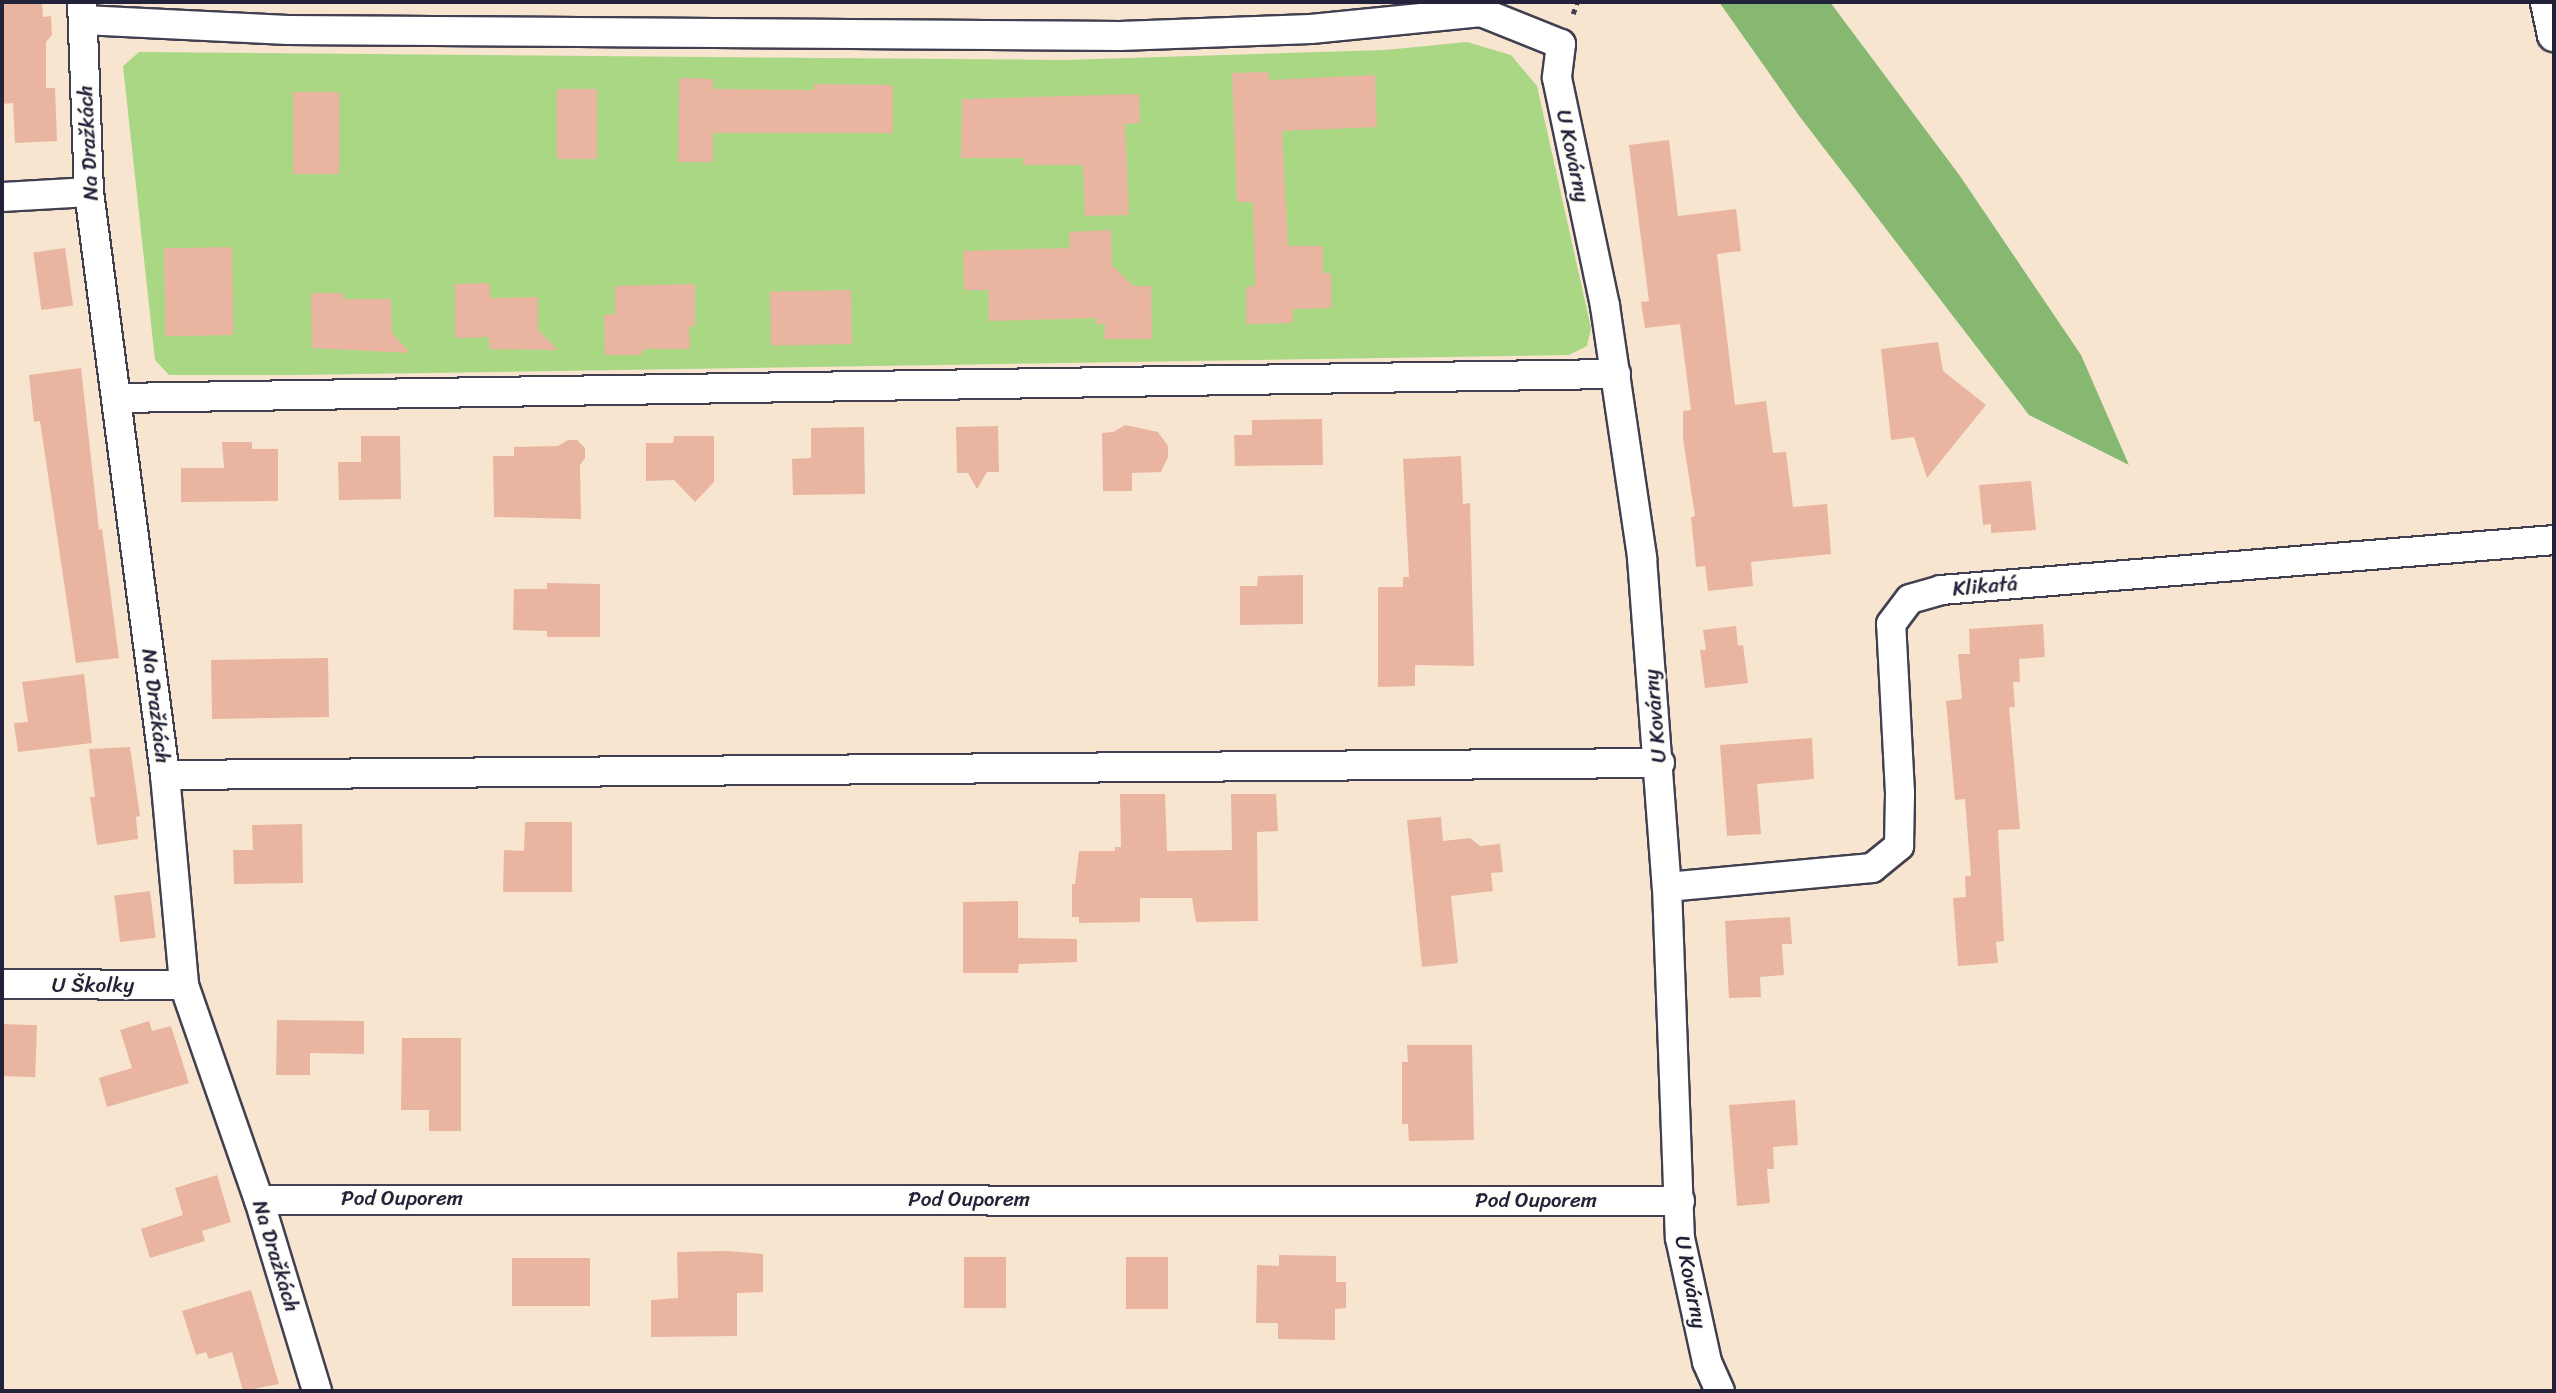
<!DOCTYPE html>
<html>
<head>
<meta charset="utf-8">
<style>
  body { margin:0 }
  #map { position:relative; width:2556px; height:1393px; overflow:hidden; background:#f7e5cf; font-family:Sriracha,sans-serif }
  div>[style] { position:absolute }
  [style*='--x'] { left:calc(var(--x)*1px); top:calc(var(--y)*1px); width:calc(var(--w)*1px); rotate:calc(var(--a)*1deg) }
  .green>* { inset:0; background:#aad784 }
  .forest>* { inset:0; background:#87b872 }
  .building>* { inset:0; background:#e9b5a0; transform-origin:0 0 }
  .path>* { height:4.5px; margin-top:-2.25px; transform-origin:0; background:repeating-linear-gradient(90deg,#423f51 0 5px,transparent 0 10px) }
  .roads { filter:drop-shadow(2px 0 #423f51) drop-shadow(-2px 0 #423f51) drop-shadow(0 2px #423f51) drop-shadow(0 -2px #423f51) }
  .minor>* { height:28px; margin:-14px; padding:0 14px; transform-origin:14px; border-radius:14px; background:#fff }
  .tertiary>* { height:33px; margin:-16.5px; padding:0 16.5px; transform-origin:16.5px; border-radius:16.5px; background:#fff }
  span { translate:-50% -50%; white-space:nowrap; text-align:center; line-height:1.15; -webkit-text-stroke:5px #fdfcf7; paint-order:stroke }
  .street-label { font-size:21px; color:#22223b }
  .frame { position:absolute; inset:0; border:4px solid #22223b; pointer-events:none }
</style>
</head>
<body>
<div id="map">
  <div class="green">
    <i style="clip-path:polygon(1467px 42px,1511px 55px,1537px 86px,1591px 328px,1587px 346px,1569px 355px,296px 375px,169px 375px,155px 360px,123px 66px,139px 52px,1064px 60px,1385px 50px)"></i>
  </div>
  <div class="forest">
    <i style="clip-path:polygon(1719px 2px,1830px 2px,1960px 176px,2081px 355px,2129px 465px,2029px 415px,1800px 117px)"></i>
  </div>
  <div class="building">
    <i style="clip-path:polygon(2px 2px,42px 2px,43px 17px,51px 16px,52px 35px,46px 42px,46px 88px,55px 88px,57px 141px,15px 143px,13px 103px,2px 104px)"></i>
    <i style="clip-path:polygon(1269px 72px,1269px 80px,1375px 75px,1377px 127px,1282px 131px,1288px 246px,1323px 246px,1323px 273px,1331px 273px,1331px 308px,1293px 309px,1293px 323px,1246px 324px,1246px 287px,1255px 286px,1253px 202px,1237px 202px,1232px 73px)"></i>
    <i style="clip-path:polygon(679px 78px,713px 79px,713px 89px,814px 90px,814px 84px,893px 85px,893px 133px,713px 133px,713px 162px,678px 162px)"></i>
    <i style="left:557px;top:89px;width:40px;height:70px"></i>
    <i style="left:293px;top:92px;width:46px;height:82px"></i>
    <i style="clip-path:polygon(1139px 94px,1140px 123px,1125px 124px,1129px 215px,1085px 216px,1083px 165px,1023px 165px,1023px 158px,961px 158px,962px 99px)"></i>
    <i style="clip-path:polygon(1669px 140px,1678px 216px,1736px 209px,1741px 251px,1717px 254px,1735px 405px,1766px 401px,1773px 453px,1786px 452px,1793px 507px,1827px 504px,1831px 554px,1751px 562px,1753px 586px,1708px 591px,1705px 566px,1696px 567px,1691px 517px,1695px 516px,1683px 439px,1683px 411px,1691px 410px,1680px 324px,1645px 328px,1641px 302px,1649px 301px,1629px 145px)"></i>
    <i style="clip-path:polygon(1111px 230px,1112px 265px,1133px 286px,1151px 286px,1152px 339px,1104px 339px,1105px 324px,1096px 324px,1096px 318px,989px 321px,988px 290px,964px 290px,963px 251px,1070px 248px,1069px 232px)"></i>
    <i style="left:232px;top:247px;width:88px;height:68px;rotate:89deg"></i>
    <i style="left:65px;top:248px;width:58px;height:32px;rotate:82deg"></i>
    <i style="clip-path:polygon(490px 283px,490px 298px,538px 297px,538px 330px,558px 350px,489px 349px,489px 337px,455px 338px,455px 284px)"></i>
    <i style="clip-path:polygon(695px 284px,695px 326px,689px 327px,690px 349px,643px 349px,642px 355px,605px 355px,604px 315px,615px 314px,615px 286px)"></i>
    <i style="left:851px;top:290px;width:54px;height:81px;rotate:89deg"></i>
    <i style="clip-path:polygon(311px 293px,343px 293px,343px 299px,391px 299px,392px 333px,410px 353px,312px 348px)"></i>
    <i style="clip-path:polygon(1938px 342px,1943px 371px,1986px 405px,1927px 478px,1914px 437px,1891px 440px,1881px 349px)"></i>
    <i style="clip-path:polygon(81px 368px,99px 530px,102px 529px,119px 658px,76px 663px,40px 421px,34px 422px,29px 375px)"></i>
    <i style="clip-path:polygon(1322px 419px,1323px 465px,1235px 466px,1234px 435px,1252px 435px,1252px 420px)"></i>
    <i style="clip-path:polygon(1125px 425px,1158px 432px,1168px 446px,1168px 457px,1161px 472px,1132px 473px,1132px 491px,1103px 491px,1102px 433px,1113px 432px)"></i>
    <i style="clip-path:polygon(998px 426px,999px 472px,987px 472px,977px 489px,968px 473px,957px 473px,956px 427px)"></i>
    <i style="clip-path:polygon(864px 427px,865px 494px,793px 495px,792px 459px,811px 458px,811px 428px)"></i>
    <i style="clip-path:polygon(361px 436px,400px 436px,401px 499px,339px 500px,338px 462px,361px 462px)"></i>
    <i style="clip-path:polygon(674px 436px,714px 436px,714px 482px,695px 502px,674px 480px,646px 481px,646px 443px,673px 443px)"></i>
    <i style="clip-path:polygon(568px 440px,577px 440px,585px 448px,585px 458px,580px 465px,581px 519px,494px 517px,493px 456px,514px 456px,514px 447px,558px 446px)"></i>
    <i style="clip-path:polygon(222px 442px,252px 442px,252px 449px,278px 449px,278px 501px,181px 502px,181px 468px,224px 468px)"></i>
    <i style="clip-path:polygon(1461px 456px,1463px 504px,1470px 503px,1474px 666px,1415px 665px,1415px 686px,1378px 687px,1378px 587px,1403px 587px,1403px 577px,1409px 577px,1403px 459px)"></i>
    <i style="clip-path:polygon(2031px 481px,2036px 530px,1991px 533px,1991px 524px,1983px 525px,1979px 485px)"></i>
    <i style="clip-path:polygon(1303px 575px,1303px 624px,1240px 625px,1240px 586px,1257px 586px,1258px 576px)"></i>
    <i style="clip-path:polygon(547px 583px,600px 584px,600px 637px,547px 637px,547px 631px,513px 630px,514px 589px,547px 589px)"></i>
    <i style="clip-path:polygon(2043px 624px,2045px 657px,2019px 659px,2020px 682px,2013px 682px,2015px 707px,2009px 707px,2020px 829px,1998px 830px,2004px 941px,1996px 942px,1998px 963px,1958px 966px,1953px 898px,1966px 897px,1965px 876px,1971px 876px,1965px 799px,1955px 800px,1946px 701px,1962px 699px,1958px 654px,1970px 654px,1969px 629px)"></i>
    <i style="clip-path:polygon(1736px 626px,1738px 646px,1743px 645px,1748px 683px,1705px 688px,1700px 650px,1706px 650px,1703px 630px)"></i>
    <i style="left:328px;top:658px;width:59px;height:117px;rotate:89deg"></i>
    <i style="clip-path:polygon(84px 674px,92px 743px,18px 752px,14px 723px,28px 722px,22px 682px)"></i>
    <i style="clip-path:polygon(1812px 738px,1814px 779px,1757px 784px,1761px 834px,1727px 836px,1720px 745px)"></i>
    <i style="clip-path:polygon(130px 747px,140px 816px,136px 817px,138px 839px,97px 845px,90px 797px,95px 797px,89px 749px)"></i>
    <i style="clip-path:polygon(1120px 794px,1165px 794px,1167px 851px,1232px 850px,1231px 794px,1276px 794px,1278px 831px,1257px 832px,1258px 921px,1196px 922px,1192px 898px,1140px 898px,1140px 922px,1079px 923px,1079px 917px,1072px 917px,1072px 884px,1075px 884px,1079px 851px,1115px 851px,1115px 847px,1121px 847px)"></i>
    <i style="clip-path:polygon(1441px 817px,1443px 841px,1470px 838px,1480px 846px,1500px 844px,1503px 872px,1491px 873px,1493px 891px,1451px 896px,1458px 963px,1422px 967px,1407px 820px)"></i>
    <i style="clip-path:polygon(525px 822px,572px 822px,572px 892px,503px 892px,504px 850px,524px 851px)"></i>
    <i style="clip-path:polygon(302px 824px,303px 883px,234px 884px,233px 850px,253px 850px,252px 825px)"></i>
    <i style="left:150px;top:891px;width:47px;height:36px;rotate:83deg"></i>
    <i style="clip-path:polygon(1018px 901px,1018px 938px,1077px 939px,1077px 962px,1019px 964px,1018px 973px,963px 973px,963px 902px)"></i>
    <i style="clip-path:polygon(1790px 917px,1792px 944px,1782px 944px,1784px 975px,1760px 977px,1761px 997px,1729px 998px,1725px 921px)"></i>
    <i style="clip-path:polygon(277px 1020px,364px 1021px,364px 1054px,310px 1053px,310px 1075px,276px 1075px)"></i>
    <i style="clip-path:polygon(149px 1021px,152px 1031px,171px 1026px,189px 1083px,107px 1107px,99px 1078px,132px 1068px,120px 1030px)"></i>
    <i style="left:2px;top:1024px;width:35px;height:52px;rotate:2deg"></i>
    <i style="clip-path:polygon(402px 1038px,461px 1038px,461px 1131px,429px 1131px,429px 1110px,401px 1110px)"></i>
    <i style="clip-path:polygon(1407px 1045px,1472px 1045px,1474px 1140px,1409px 1141px,1408px 1124px,1402px 1124px,1402px 1062px,1408px 1062px)"></i>
    <i style="clip-path:polygon(1795px 1100px,1798px 1145px,1773px 1147px,1774px 1169px,1767px 1169px,1770px 1203px,1737px 1206px,1729px 1105px)"></i>
    <i style="clip-path:polygon(217px 1175px,231px 1222px,202px 1231px,205px 1241px,150px 1258px,141px 1229px,183px 1215px,175px 1188px)"></i>
    <i style="clip-path:polygon(727px 1251px,763px 1254px,763px 1292px,737px 1293px,737px 1336px,651px 1337px,651px 1300px,678px 1298px,677px 1252px)"></i>
    <i style="clip-path:polygon(1279px 1255px,1336px 1256px,1336px 1282px,1346px 1282px,1346px 1308px,1335px 1309px,1335px 1340px,1278px 1339px,1278px 1323px,1256px 1323px,1257px 1265px,1279px 1266px)"></i>
    <i style="left:964px;top:1257px;width:42px;height:51px"></i>
    <i style="left:1126px;top:1257px;width:42px;height:52px"></i>
    <i style="left:512px;top:1258px;width:78px;height:48px"></i>
    <i style="clip-path:polygon(251px 1290px,279px 1384px,243px 1391px,232px 1352px,209px 1359px,206px 1352px,196px 1355px,182px 1311px)"></i>
  </div>
  <div class="path">
    <i style="--x:1573;--y:14;--w:13;--a:-72"></i>
  </div>
  <div class="roads">
    <div class="minor">
      <i style="--x:82;--y:2;--w:190;--a:87.9"></i>
      <i style="--x:89;--y:192;--w:588;--a:82.57"></i>
      <i style="--x:165;--y:775;--w:211;--a:84.8"></i>
      <i style="--x:184;--y:985;--w:228;--a:70.8"></i>
      <i style="--x:259;--y:1200;--w:200;--a:73.1"></i>
      <i style="--x:83;--y:20;--w:205;--a:2.8"></i>
      <i style="--x:288;--y:30;--w:832;--a:0.41"></i>
      <i style="--x:1120;--y:36;--w:191;--a:-2.1"></i>
      <i style="--x:1311;--y:29;--w:171;--a:-5.7"></i>
      <i style="--x:1481;--y:12;--w:86;--a:21.8"></i>
      <i style="--x:1561;--y:44;--w:34;--a:97"></i>
      <i style="--x:1557;--y:78;--w:233;--a:78.1"></i>
      <i style="--x:1605;--y:306;--w:255;--a:81.6"></i>
      <i style="--x:1642;--y:558;--w:330;--a:85.7"></i>
      <i style="--x:1667;--y:887;--w:351;--a:87.9"></i>
      <i style="--x:1680;--y:1238;--w:127;--a:77.7"></i>
      <i style="--x:1707;--y:1362;--w:32;--a:66"></i>
      <i style="--x:2;--y:197;--w:87;--a:-3.3"></i>
      <i style="--x:117;--y:398;--w:1499;--a:-0.92"></i>
      <i style="--x:165;--y:775;--w:1495;--a:-0.46"></i>
      <i style="--x:1667;--y:887;--w:206;--a:-5.3"></i>
      <i style="--x:1872;--y:868;--w:35;--a:-39"></i>
      <i style="--x:1899;--y:846;--w:53;--a:-88.9"></i>
      <i style="--x:1900;--y:793;--w:169;--a:-93"></i>
      <i style="--x:1891;--y:624;--w:31;--a:-53"></i>
      <i style="--x:1910;--y:599;--w:32;--a:-16"></i>
      <i style="--x:1941;--y:590;--w:615;--a:-4.66"></i>
      <i style="--x:2;--y:984;--w:182;--a:0.3"></i>
      <i style="--x:259;--y:1200;--w:1421;--a:0.04"></i>
    </div>
    <div class="tertiary">
      <i style="--x:2547;--y:2;--w:33;--a:78"></i>
    </div>
  </div>
  <div class="street-label">
    <span style="left:88px;top:143px;rotate:-93deg">Na Dražkách</span>
    <span style="left:1573px;top:156px;rotate:78deg">U Kovárny</span>
    <span style="left:1985px;top:586px;rotate:-5deg">Klikatá</span>
    <span style="left:156px;top:706px;rotate:83deg">Na Dražkách</span>
    <span style="left:1655px;top:716px;rotate:-95deg">U Kovárny</span>
    <span style="left:93px;top:985px">U Školky</span>
    <span style="left:402px;top:1198px">Pod Ouporem</span>
    <span style="left:969px;top:1199px">Pod Ouporem</span>
    <span style="left:1536px;top:1200px">Pod Ouporem</span>
    <span style="left:276px;top:1256px;rotate:73deg">Na Dražkách</span>
    <span style="left:1691px;top:1282px;rotate:79deg">U Kovárny</span>
  </div>
  <div class="frame"></div>
</div>
</body>
</html>
